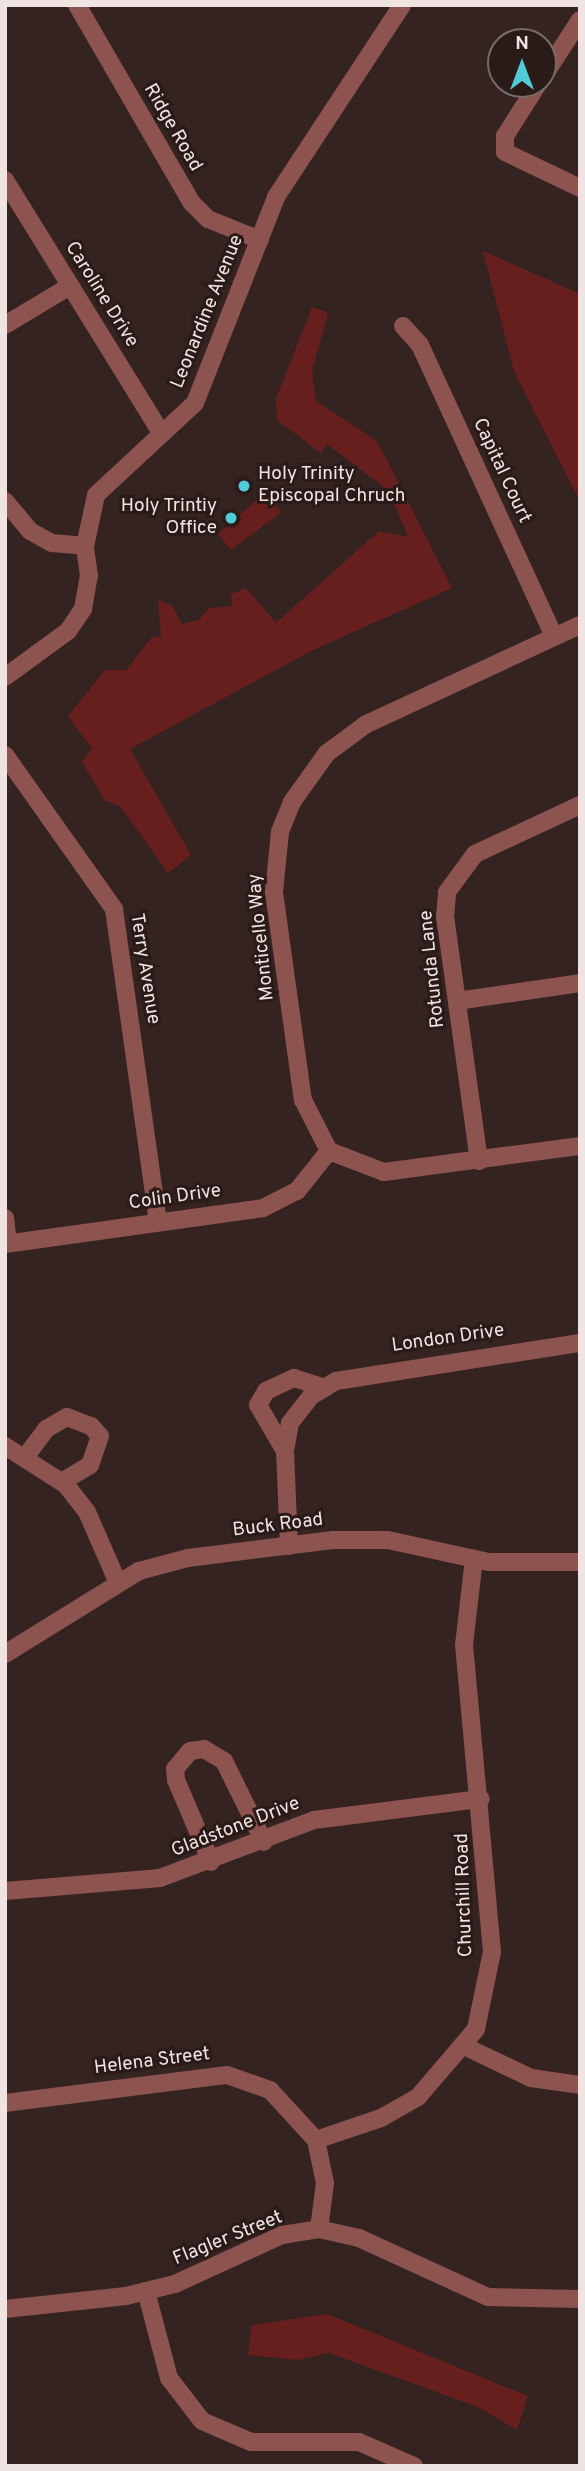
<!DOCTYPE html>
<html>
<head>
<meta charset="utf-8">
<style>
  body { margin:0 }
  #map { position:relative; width:585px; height:2471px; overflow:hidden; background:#352322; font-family:Overpass,sans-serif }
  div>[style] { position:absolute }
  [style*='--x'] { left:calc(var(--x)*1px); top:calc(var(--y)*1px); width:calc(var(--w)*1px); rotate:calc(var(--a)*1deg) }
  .green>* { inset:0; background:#671f1d }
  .minor>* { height:18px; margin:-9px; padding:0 9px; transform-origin:9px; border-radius:9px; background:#8d534e }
  .dots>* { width:19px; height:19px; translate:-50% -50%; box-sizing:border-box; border:4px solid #2a1a18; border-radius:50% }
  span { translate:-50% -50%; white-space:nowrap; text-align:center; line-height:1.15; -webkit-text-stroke:6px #2a1a18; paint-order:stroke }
  .street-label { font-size:19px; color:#f0e4e3 }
  .poi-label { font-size:19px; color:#f0e4e3 }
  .left { translate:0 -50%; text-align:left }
  .right { translate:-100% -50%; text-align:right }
  .frame { position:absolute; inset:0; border:7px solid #f0e4e3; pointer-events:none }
  .north { position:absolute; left:487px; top:28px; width:70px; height:70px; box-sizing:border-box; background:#2a1a18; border:2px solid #796b69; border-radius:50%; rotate:0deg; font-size:19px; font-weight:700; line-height:28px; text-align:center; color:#f0e4e3 }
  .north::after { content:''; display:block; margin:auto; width:24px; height:32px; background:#52cbd9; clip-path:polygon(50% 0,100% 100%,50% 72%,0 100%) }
</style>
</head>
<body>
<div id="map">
  <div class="green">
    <i style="clip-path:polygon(483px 251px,580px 294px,580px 502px,514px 371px)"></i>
    <i style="clip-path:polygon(312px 307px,328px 313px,312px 371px,316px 401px,377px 441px,452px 588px,313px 650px,130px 749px,191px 855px,168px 873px,121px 807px,105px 800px,82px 762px,92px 749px,68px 716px,105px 670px,126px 670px,152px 637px,161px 637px,158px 600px,172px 605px,182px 624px,199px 620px,209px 608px,232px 606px,231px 594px,246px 588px,276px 623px,379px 531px,408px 537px,389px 491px,327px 444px,321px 453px,277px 420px,276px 399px)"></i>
    <i style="clip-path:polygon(265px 493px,282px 512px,231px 550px,218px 534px)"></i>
    <i style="clip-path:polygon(327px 2314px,528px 2396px,517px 2430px,478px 2407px,329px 2353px,298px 2360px,248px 2355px,252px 2325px)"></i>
  </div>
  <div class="minor">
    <i style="--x:77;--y:5;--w:229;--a:59.9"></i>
    <i style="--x:192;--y:203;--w:23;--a:45"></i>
    <i style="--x:208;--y:219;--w:56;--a:22"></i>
    <i style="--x:543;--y:77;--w:68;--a:-57"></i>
    <i style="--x:538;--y:84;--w:62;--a:122.4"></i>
    <i style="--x:505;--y:136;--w:16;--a:90"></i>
    <i style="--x:505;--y:152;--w:83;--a:25.6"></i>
    <i style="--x:5;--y:180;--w:297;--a:58.3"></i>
    <i style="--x:5;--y:325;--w:76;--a:-31"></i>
    <i style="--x:403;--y:326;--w:25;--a:48"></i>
    <i style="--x:420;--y:345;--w:321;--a:65.3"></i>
    <i style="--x:5;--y:501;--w:39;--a:50"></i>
    <i style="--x:30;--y:531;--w:25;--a:29"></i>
    <i style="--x:52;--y:543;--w:33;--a:5"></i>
    <i style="--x:580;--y:625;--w:237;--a:155.1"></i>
    <i style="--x:365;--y:725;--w:47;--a:143.6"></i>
    <i style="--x:327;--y:753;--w:60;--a:125.5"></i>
    <i style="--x:292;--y:802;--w:32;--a:112"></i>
    <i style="--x:280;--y:832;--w:60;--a:95.7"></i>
    <i style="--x:274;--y:892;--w:210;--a:82.1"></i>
    <i style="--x:303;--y:1100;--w:57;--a:63"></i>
    <i style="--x:329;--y:1151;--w:59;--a:20.9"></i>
    <i style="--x:384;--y:1172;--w:198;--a:-7.6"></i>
    <i style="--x:5;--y:677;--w:78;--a:-36.1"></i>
    <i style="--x:68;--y:631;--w:27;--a:-56"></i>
    <i style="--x:83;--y:609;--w:34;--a:-80"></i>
    <i style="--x:89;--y:576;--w:30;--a:-98"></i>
    <i style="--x:85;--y:546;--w:52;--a:-77.8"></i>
    <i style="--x:96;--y:495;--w:135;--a:-42.9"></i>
    <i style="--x:195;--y:403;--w:221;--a:-68.5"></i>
    <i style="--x:276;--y:197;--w:230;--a:-56.7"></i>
    <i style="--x:5;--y:755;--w:189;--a:54.7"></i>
    <i style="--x:114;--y:909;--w:316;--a:82"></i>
    <i style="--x:457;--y:1001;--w:124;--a:-8.3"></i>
    <i style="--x:479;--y:1161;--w:246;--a:-97.9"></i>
    <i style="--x:445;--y:917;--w:25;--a:-85"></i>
    <i style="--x:447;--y:892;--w:47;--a:-53.6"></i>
    <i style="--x:475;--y:854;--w:116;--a:-25"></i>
    <i style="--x:5;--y:1218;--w:25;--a:83"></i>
    <i style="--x:5;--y:1244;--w:260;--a:-7.9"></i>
    <i style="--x:263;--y:1208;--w:38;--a:-27"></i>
    <i style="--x:297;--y:1191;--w:51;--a:-51.3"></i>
    <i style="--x:5;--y:1446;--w:72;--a:32.6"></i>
    <i style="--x:66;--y:1485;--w:34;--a:52"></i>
    <i style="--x:87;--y:1512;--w:77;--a:66.4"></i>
    <i style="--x:285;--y:1451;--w:28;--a:-80"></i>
    <i style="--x:290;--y:1423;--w:34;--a:-52"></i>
    <i style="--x:311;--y:1396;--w:29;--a:-31"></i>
    <i style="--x:336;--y:1381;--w:247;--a:-8.9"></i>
    <i style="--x:26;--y:1456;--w:34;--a:-53"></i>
    <i style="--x:46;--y:1429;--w:24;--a:-30"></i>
    <i style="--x:67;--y:1417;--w:26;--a:21"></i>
    <i style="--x:91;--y:1426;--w:13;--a:48"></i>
    <i style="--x:100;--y:1436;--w:31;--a:109"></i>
    <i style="--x:90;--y:1465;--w:33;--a:149"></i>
    <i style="--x:289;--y:1546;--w:95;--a:-92.4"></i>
    <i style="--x:285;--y:1451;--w:53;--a:-120.4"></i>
    <i style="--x:258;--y:1405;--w:16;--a:-60"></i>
    <i style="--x:266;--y:1391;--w:31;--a:-25"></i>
    <i style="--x:294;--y:1378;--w:32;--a:18"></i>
    <i style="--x:5;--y:1654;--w:158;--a:-31.8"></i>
    <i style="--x:139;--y:1571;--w:51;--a:-14.9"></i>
    <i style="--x:188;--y:1558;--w:146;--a:-7.1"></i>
    <i style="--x:333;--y:1540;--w:55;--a:0"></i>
    <i style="--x:388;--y:1540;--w:103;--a:12.3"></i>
    <i style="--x:489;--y:1562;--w:91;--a:0"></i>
    <i style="--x:211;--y:1862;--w:89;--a:-113.1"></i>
    <i style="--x:176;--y:1780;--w:11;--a:-95"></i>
    <i style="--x:175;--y:1769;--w:23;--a:-50"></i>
    <i style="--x:190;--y:1751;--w:14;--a:-8"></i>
    <i style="--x:204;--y:1749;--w:23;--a:31"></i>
    <i style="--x:224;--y:1761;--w:90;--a:63.7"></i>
    <i style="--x:5;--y:1891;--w:156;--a:-4.8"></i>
    <i style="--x:160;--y:1878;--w:165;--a:-20.6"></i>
    <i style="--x:314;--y:1820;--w:168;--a:-7.2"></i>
    <i style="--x:464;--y:2046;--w:74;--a:25.5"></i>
    <i style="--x:531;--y:2078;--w:49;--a:8.1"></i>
    <i style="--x:5;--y:2103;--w:224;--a:-7.2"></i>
    <i style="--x:227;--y:2075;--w:46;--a:19.2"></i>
    <i style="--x:270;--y:2090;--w:68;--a:47.4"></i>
    <i style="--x:316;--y:2140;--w:44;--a:78.2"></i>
    <i style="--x:325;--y:2183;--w:46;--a:97.4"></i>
    <i style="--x:316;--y:2140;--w:69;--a:-18.7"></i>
    <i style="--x:381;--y:2118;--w:43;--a:-29.6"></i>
    <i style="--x:418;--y:2097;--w:89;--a:-49.5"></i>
    <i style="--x:476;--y:2029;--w:79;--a:-78.3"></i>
    <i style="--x:492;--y:1952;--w:308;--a:-95.2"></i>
    <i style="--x:464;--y:1645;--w:87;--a:-83.4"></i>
    <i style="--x:146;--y:2291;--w:90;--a:75.2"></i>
    <i style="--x:169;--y:2378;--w:54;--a:52.5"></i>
    <i style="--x:202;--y:2421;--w:53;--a:23.2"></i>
    <i style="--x:251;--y:2442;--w:108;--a:0"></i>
    <i style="--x:359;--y:2442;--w:60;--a:23.6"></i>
    <i style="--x:5;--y:2309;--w:122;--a:-6.1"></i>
    <i style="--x:126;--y:2296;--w:50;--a:-13.8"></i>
    <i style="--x:175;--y:2284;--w:118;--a:-24.6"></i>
    <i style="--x:282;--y:2235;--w:37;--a:-9"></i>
    <i style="--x:319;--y:2229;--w:41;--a:12.7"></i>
    <i style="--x:359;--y:2238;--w:142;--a:24.6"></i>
    <i style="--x:488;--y:2297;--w:92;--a:1.2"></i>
  </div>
  <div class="dots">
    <i style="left:244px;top:486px;background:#52cbd9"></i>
    <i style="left:231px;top:518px;background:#52cbd9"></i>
  </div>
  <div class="street-label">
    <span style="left:172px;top:128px;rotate:60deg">Ridge Road</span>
    <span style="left:101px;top:295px;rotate:58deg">Caroline Drive</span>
    <span style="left:208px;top:312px;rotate:-68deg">Leonardine Avenue</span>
    <span style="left:501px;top:471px;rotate:65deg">Capital Court</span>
    <span style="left:262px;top:937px;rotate:-96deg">Monticello Way</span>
    <span style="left:144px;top:969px;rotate:81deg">Terry Avenue</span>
    <span style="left:433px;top:969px;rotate:-96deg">Rotunda Lane</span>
    <span style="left:175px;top:1198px;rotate:-8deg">Colin Drive</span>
    <span style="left:448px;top:1339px;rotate:-8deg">London Drive</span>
    <span style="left:278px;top:1526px;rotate:-7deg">Buck Road</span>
    <span style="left:236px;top:1828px;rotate:-21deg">Gladstone Drive</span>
    <span style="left:465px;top:1895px;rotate:-92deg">Churchill Road</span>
    <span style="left:152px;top:2062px;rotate:-7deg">Helena Street</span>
    <span style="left:228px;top:2239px;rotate:-22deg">Flagler Street</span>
  </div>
  <div class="poi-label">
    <span class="left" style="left:258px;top:486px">Holy Trinity<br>Episcopal Chruch</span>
    <span class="right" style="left:217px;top:518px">Holy Trintiy<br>Office</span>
  </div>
  <div class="frame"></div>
  <div class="north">N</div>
</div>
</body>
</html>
